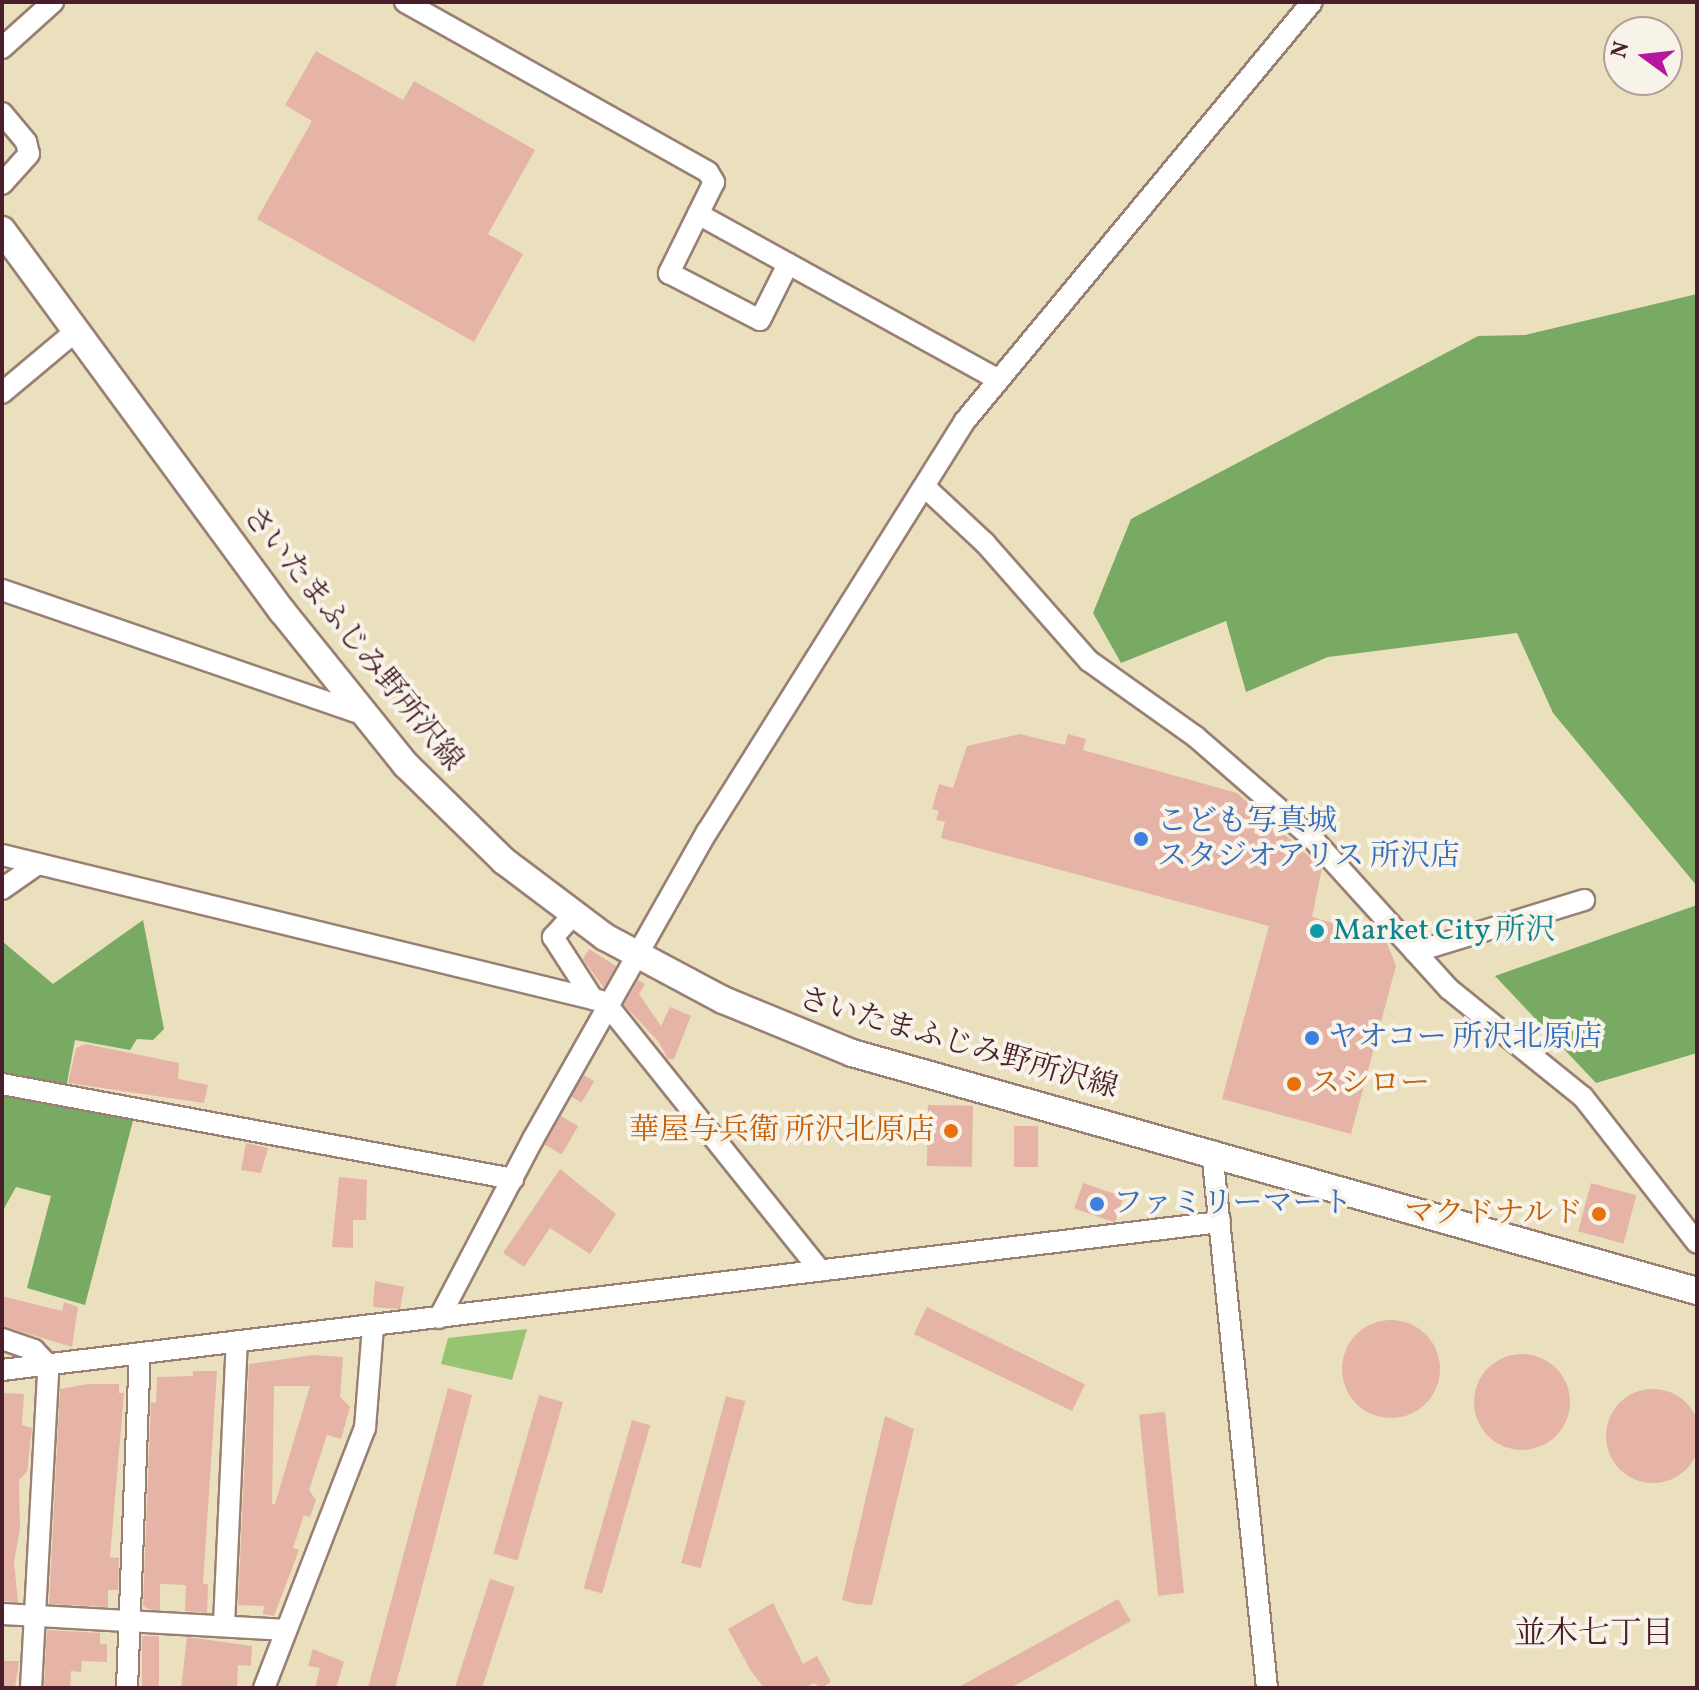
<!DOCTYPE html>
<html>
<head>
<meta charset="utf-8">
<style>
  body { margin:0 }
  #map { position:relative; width:1699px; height:1690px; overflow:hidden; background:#eae0bd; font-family:Vollkorn,"Noto Serif JP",serif }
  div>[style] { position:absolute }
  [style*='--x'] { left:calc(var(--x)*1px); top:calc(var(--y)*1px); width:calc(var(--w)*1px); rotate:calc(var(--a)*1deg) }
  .green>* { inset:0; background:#97c472 }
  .forest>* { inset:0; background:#79aa64 }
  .building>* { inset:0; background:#e5b4a7; transform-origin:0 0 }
  .round { border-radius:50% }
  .roads { filter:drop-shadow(2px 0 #9a8074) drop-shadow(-2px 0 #9a8074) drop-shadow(0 2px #9a8074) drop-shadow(0 -2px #9a8074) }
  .minor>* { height:20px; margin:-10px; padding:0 10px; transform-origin:10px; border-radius:10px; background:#fff }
  .major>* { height:26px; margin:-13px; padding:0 13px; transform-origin:13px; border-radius:13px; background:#fff }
  .dots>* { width:22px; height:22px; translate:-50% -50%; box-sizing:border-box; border:4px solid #f7f3e8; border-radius:50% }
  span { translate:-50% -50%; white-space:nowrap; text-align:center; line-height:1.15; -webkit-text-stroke:8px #f7f3e8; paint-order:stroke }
  .street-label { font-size:30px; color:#4a1f2b }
  .shop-label { font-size:30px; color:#366cbe }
  .left { translate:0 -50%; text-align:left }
  .culture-label { font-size:30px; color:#0d838f }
  .food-label { font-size:30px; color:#c56008 }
  .right { translate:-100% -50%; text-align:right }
  .neighbourhood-label { font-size:32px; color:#4a1f2b }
  .frame { position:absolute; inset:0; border:4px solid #4a1f2b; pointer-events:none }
  .north { position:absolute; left:1603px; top:16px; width:80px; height:80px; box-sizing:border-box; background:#f7f3e8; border:2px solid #b29e9c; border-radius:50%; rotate:285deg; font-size:22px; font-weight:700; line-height:32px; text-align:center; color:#4a1f2b }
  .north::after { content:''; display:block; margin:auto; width:28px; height:36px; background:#b5179e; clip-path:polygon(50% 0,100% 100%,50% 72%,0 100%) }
</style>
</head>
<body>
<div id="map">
  <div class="green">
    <i style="clip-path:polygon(527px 1329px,512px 1380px,441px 1364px,448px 1338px)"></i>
  </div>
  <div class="forest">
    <i style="clip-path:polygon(1697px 294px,1697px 886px,1553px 713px,1517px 633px,1328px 657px,1246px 692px,1226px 621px,1121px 663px,1093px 613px,1131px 519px,1478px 336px,1525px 335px)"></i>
    <i style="clip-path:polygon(1697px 905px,1697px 1053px,1596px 1083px,1495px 976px)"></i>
    <i style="clip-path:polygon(143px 920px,164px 1029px,153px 1040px,137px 1039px,130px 1050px,75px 1040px,64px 1099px,135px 1113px,85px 1305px,27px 1288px,51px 1196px,16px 1187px,2px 1212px,2px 941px,53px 984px)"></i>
  </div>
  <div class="building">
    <i style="clip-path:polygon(316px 51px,403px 100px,414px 81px,535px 150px,488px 234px,523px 254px,474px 342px,257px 219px,312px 121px,285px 105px)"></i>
    <i style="clip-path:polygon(1020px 734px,1065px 745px,1068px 734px,1086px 739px,1083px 750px,1237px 793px,1322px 868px,1312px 917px,1385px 938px,1396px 966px,1351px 1134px,1222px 1099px,1269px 926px,941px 838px,945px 822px,936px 820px,939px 811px,932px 809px,939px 784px,953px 788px,967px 746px)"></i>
    <i style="clip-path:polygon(589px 949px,616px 966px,604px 988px,583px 959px)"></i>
    <i style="clip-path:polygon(638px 980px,645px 984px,639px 994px,661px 1026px,670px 1007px,691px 1016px,674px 1059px,668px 1059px,658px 1041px,624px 1005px)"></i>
    <i style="clip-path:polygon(86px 1044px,179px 1063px,178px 1079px,208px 1085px,204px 1103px,68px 1083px,76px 1048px)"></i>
    <i style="left:584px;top:1075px;width:12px;height:25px;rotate:31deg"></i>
    <i style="left:928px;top:1105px;width:45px;height:61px;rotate:1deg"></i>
    <i style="left:561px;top:1116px;width:20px;height:33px;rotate:30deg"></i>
    <i style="left:1014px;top:1126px;width:24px;height:41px"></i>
    <i style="clip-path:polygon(246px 1143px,268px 1148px,261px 1173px,241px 1170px)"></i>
    <i style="clip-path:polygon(560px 1169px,616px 1214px,590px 1254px,550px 1228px,524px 1267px,503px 1253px)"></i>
    <i style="clip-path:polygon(339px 1177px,367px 1180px,366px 1220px,353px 1220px,353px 1248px,332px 1247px)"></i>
    <i style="left:1083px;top:1183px;width:43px;height:27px;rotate:19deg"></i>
    <i style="left:1591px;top:1183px;width:47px;height:50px;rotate:15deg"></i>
    <i style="clip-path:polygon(375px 1281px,404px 1287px,400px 1309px,373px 1307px)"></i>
    <i style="clip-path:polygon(2px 1296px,62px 1311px,64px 1302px,78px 1307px,72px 1347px,2px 1326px)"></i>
    <i style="left:927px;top:1307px;width:176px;height:30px;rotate:26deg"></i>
    <i class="round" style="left:1342px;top:1320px;width:98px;height:98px"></i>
    <i class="round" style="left:1474px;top:1354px;width:96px;height:96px"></i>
    <i style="clip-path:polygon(evenodd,313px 1355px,343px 1357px,340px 1397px,350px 1407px,341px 1439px,327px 1435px,309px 1490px,316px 1500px,310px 1517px,304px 1515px,293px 1548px,299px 1550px,274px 1616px,263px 1614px,264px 1606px,238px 1605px,249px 1364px,313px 1355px,274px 1386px,310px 1386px,275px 1504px,272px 1504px,274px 1386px)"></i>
    <i style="clip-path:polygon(193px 1371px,217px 1371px,203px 1584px,208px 1584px,207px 1613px,185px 1611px,186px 1585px,160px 1584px,160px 1610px,148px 1609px,143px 1606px,151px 1402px,156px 1403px,157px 1377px,193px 1376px)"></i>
    <i style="clip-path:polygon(88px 1384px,119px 1384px,119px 1393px,124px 1393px,110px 1557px,119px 1558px,118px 1590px,108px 1590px,108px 1607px,49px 1604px,60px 1389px)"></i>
    <i style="clip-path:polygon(448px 1388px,472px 1395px,429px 1561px,395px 1688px,368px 1688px)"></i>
    <i class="round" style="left:1606px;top:1389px;width:94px;height:94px"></i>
    <i style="clip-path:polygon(2px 1393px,24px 1394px,22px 1425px,32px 1428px,27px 1472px,19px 1480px,20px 1529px,14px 1562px,18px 1602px,2px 1601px)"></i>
    <i style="left:539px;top:1395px;width:25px;height:165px;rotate:16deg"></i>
    <i style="left:726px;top:1396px;width:20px;height:173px;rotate:15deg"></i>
    <i style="left:1165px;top:1412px;width:182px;height:26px;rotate:84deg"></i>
    <i style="clip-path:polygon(885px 1416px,914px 1429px,872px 1605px,857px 1604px,842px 1600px)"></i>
    <i style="left:632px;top:1420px;width:19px;height:175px;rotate:16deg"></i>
    <i style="left:490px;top:1579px;width:26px;height:113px;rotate:18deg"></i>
    <i style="clip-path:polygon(1118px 1599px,1131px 1621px,1010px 1688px,957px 1688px)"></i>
    <i style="clip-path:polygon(773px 1603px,803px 1664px,817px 1656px,831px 1682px,821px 1688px,814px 1683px,804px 1688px,764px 1688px,751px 1671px,728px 1629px)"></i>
    <i style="clip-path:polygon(47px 1630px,100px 1633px,100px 1644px,107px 1644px,107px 1662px,82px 1661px,81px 1672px,71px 1671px,70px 1688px,44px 1686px)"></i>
    <i style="left:142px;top:1636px;width:17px;height:52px"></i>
    <i style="clip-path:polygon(187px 1637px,252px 1646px,251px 1666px,238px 1665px,237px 1688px,181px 1688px)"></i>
    <i style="clip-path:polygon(313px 1649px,344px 1662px,336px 1688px,315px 1688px,320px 1668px,308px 1666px)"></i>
    <i style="clip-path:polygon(2px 1661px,19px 1661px,15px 1688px,2px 1688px)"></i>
  </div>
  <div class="roads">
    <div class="minor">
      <i style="--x:405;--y:2;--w:347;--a:29.3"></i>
      <i style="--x:708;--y:172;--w:12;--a:59"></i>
      <i style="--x:714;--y:182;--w:102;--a:116.3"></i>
      <i style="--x:669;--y:273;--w:102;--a:27.3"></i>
      <i style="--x:760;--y:320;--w:63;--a:-63.4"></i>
      <i style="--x:2;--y:48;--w:69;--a:-42"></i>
      <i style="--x:2;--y:113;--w:38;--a:50"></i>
      <i style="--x:26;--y:142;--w:12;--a:76"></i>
      <i style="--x:29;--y:154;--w:40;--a:132"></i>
      <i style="--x:698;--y:214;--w:339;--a:28.9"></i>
      <i style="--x:2;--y:393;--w:97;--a:-40"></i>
      <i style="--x:926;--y:488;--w:81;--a:43"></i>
      <i style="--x:985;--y:543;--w:157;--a:48.6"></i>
      <i style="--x:1089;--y:661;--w:131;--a:35.4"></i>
      <i style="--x:1196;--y:737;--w:154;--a:41"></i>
      <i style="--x:1312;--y:838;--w:204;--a:47.8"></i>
      <i style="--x:1449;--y:989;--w:172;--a:38.9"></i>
      <i style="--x:1583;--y:1097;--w:185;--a:52"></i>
      <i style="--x:2;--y:590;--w:383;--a:19"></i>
      <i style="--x:2;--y:855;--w:621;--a:13.7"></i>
      <i style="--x:605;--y:1002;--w:344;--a:51.3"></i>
      <i style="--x:2;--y:889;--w:44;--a:-34.8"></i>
      <i style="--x:573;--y:915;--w:30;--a:132"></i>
      <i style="--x:553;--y:937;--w:74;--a:57.2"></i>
      <i style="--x:1415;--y:952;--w:177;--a:-17.1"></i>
      <i style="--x:2;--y:1084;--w:520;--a:10.53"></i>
      <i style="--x:1212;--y:1151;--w:540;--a:84.15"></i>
      <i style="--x:439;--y:1318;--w:202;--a:-62.3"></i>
      <i style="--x:533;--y:1139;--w:353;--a:-60.5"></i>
      <i style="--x:707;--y:832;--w:484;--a:-57.9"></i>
      <i style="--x:964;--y:422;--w:545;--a:-50.36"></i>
      <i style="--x:2;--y:1339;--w:34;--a:19"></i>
      <i style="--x:34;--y:1350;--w:19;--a:47"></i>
      <i style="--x:47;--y:1364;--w:10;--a:84"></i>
      <i style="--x:48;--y:1374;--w:314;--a:93.1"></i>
      <i style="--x:2;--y:1370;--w:1227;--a:-6.93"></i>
      <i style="--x:2;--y:1614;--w:284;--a:3.2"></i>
      <i style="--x:224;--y:1624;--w:283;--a:-87.4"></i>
      <i style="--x:127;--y:1688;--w:333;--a:-87.8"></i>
      <i style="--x:264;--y:1688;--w:279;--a:-68.8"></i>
      <i style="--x:365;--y:1428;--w:101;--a:-85.5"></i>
    </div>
    <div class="major">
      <i style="--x:2;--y:230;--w:473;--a:53.7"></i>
      <i style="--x:282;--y:611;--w:198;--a:51.2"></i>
      <i style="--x:406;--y:765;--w:137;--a:44.4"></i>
      <i style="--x:504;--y:861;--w:126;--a:37"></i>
      <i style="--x:605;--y:937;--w:134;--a:28.1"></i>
      <i style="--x:723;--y:1000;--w:139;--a:22.3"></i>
      <i style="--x:852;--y:1053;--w:878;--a:15.73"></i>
    </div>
  </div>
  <div class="dots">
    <i style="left:1141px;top:839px;background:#3f7fe0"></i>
    <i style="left:1317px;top:931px;background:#0f9aa8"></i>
    <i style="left:1312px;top:1038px;background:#3f7fe0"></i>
    <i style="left:1294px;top:1084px;background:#e8710a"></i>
    <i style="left:951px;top:1131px;background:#e8710a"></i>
    <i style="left:1097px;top:1204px;background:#3f7fe0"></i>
    <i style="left:1599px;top:1214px;background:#e8710a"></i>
  </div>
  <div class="street-label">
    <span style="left:352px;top:639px;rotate:51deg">さいたまふじみ野所沢線</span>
    <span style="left:958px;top:1044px;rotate:16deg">さいたまふじみ野所沢線</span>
  </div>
  <div class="shop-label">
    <span class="left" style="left:1157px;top:839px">こども写真城<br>スタジオアリス 所沢店</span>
    <span class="left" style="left:1328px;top:1038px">ヤオコー 所沢北原店</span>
    <span class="left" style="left:1113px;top:1204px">ファミリーマート</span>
  </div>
  <div class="culture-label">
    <span class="left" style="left:1333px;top:931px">Market City 所沢</span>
  </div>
  <div class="food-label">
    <span class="left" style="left:1310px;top:1084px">スシロー</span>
    <span class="right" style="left:935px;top:1131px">華屋与兵衛 所沢北原店</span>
    <span class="right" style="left:1583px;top:1214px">マクドナルド</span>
  </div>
  <div class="neighbourhood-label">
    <span style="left:1594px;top:1635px">並木七丁目</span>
  </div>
  <div class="frame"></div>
  <div class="north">N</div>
</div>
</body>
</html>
